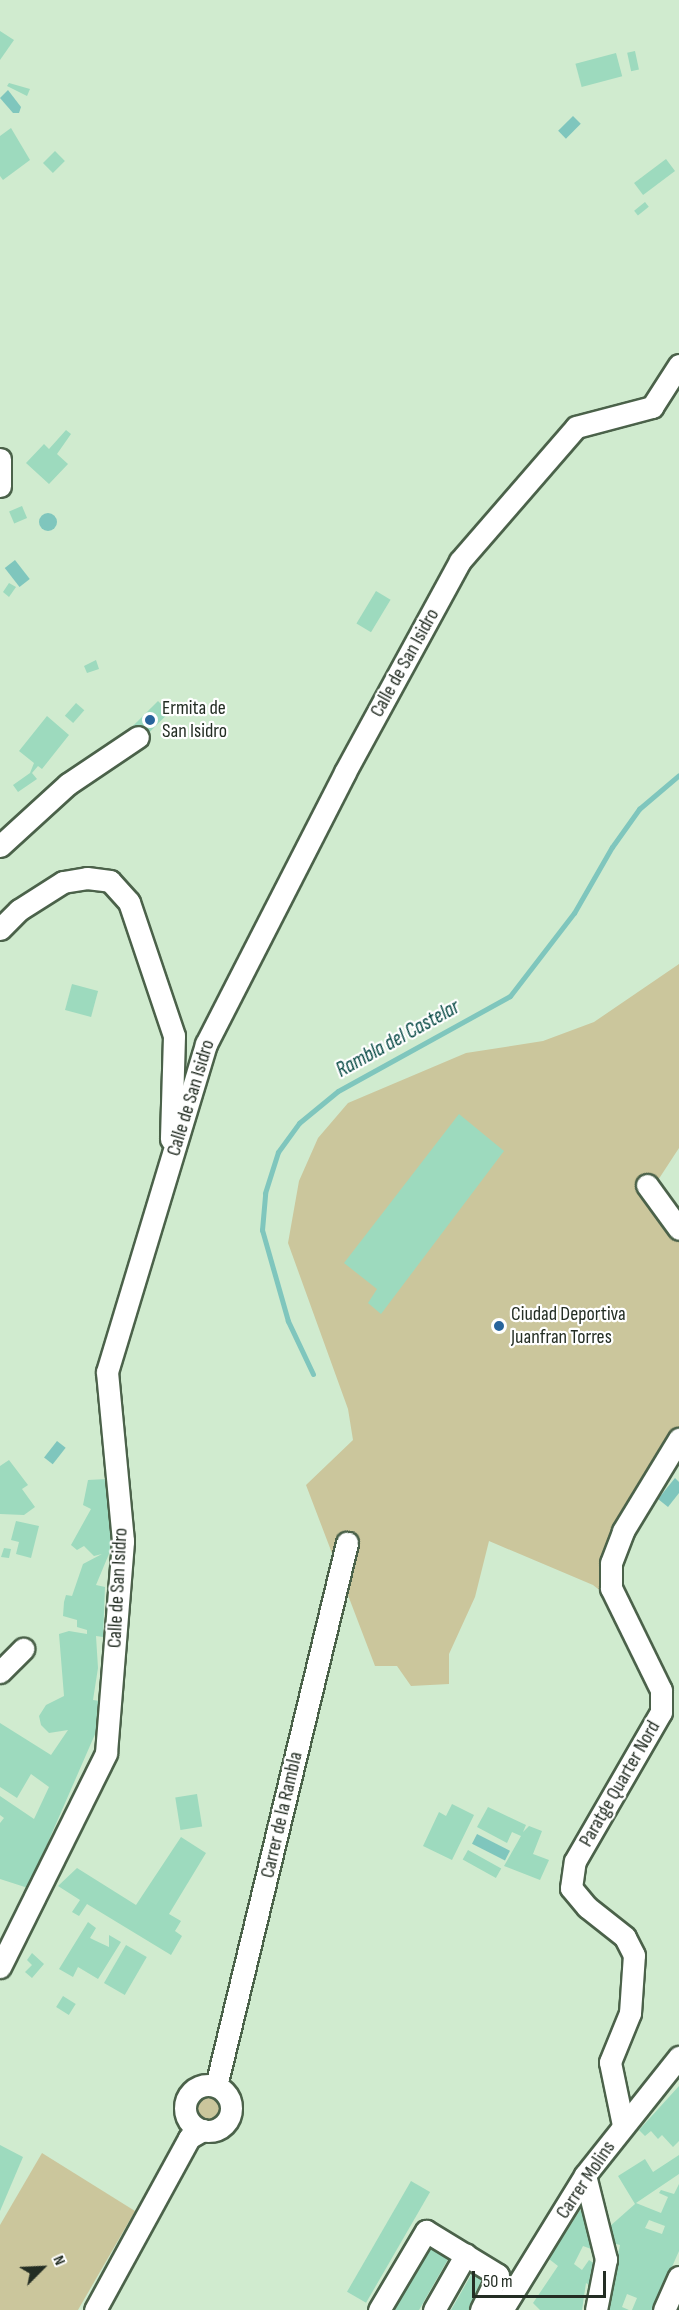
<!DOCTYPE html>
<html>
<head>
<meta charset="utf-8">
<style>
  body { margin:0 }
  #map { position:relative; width:679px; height:2310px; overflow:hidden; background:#d0ebcf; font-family:"Sofia Sans Condensed",sans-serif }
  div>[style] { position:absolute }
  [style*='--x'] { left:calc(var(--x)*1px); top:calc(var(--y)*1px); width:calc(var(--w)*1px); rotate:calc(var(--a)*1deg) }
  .green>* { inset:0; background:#cbc69c }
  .round { border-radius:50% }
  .water>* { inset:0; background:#7fc6bd; transform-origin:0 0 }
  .stream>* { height:5px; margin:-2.5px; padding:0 2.5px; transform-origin:2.5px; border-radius:2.5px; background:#7fc6bd }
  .building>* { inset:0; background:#9ddabe; transform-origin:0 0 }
  .roads { filter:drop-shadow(2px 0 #4b624a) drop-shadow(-2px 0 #4b624a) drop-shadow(0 2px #4b624a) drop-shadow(0 -2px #4b624a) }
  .minor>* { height:21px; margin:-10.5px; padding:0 10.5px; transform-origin:10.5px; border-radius:10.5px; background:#fff }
  .minor>.ring { margin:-10.5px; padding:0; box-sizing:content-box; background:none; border:21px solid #fff; border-radius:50% }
  .dots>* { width:16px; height:16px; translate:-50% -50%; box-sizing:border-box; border:3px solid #fff; border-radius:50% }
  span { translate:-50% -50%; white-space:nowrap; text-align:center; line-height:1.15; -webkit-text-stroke:4.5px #fff; paint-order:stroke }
  .street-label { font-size:20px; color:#232d23 }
  .poi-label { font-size:20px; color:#232d23 }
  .left { translate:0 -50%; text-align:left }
  .water-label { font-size:21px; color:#044742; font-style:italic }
  .north { position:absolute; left:12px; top:2238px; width:60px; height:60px; -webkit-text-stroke:4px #fff; paint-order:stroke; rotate:66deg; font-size:16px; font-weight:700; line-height:24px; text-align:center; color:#232d23 }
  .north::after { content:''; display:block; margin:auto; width:21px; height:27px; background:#232d23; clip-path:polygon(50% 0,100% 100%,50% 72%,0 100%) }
  .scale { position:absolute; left:472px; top:2271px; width:134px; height:27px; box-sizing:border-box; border:3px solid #232d23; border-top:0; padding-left:8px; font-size:18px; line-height:21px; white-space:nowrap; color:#232d23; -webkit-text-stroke:4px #fff; paint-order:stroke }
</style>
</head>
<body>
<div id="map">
  <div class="green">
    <i style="clip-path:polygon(679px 964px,679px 1148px,647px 1197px,679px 1227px,679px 1436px,638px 1494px,612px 1600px,593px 1585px,489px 1541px,475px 1597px,449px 1654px,449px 1684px,411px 1686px,397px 1666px,375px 1666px,306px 1485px,353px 1440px,348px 1409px,288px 1243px,299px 1181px,318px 1138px,348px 1103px,466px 1053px,543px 1041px,594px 1022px)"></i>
    <i class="round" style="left:195px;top:2094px;width:26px;height:26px"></i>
    <i style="clip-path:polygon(42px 2153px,135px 2211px,78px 2310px,0 2310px,0 2225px)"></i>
  </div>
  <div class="water">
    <i style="clip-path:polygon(8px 90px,21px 107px,19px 113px,13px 113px,0 98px)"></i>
    <i style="left:573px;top:116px;width:11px;height:21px;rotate:45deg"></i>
    <i class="round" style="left:39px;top:513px;width:18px;height:18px"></i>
    <i style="left:15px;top:560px;width:24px;height:13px;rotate:52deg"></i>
    <i style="left:57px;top:1441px;width:11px;height:21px;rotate:38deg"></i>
    <i style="clip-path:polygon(675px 1478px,679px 1482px,679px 1493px,668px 1507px,658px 1499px)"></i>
    <i style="left:477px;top:1834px;width:37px;height:11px;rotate:27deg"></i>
  </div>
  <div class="stream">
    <i style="--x:313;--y:1374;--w:59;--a:-115.3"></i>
    <i style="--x:288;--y:1321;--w:95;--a:-105.9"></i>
    <i style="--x:262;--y:1230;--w:37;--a:-85"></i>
    <i style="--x:265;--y:1193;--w:43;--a:-72.4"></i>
    <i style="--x:278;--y:1152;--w:36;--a:-54"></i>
    <i style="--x:299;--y:1123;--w:50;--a:-39.4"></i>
    <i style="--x:338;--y:1091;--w:196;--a:-28.9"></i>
    <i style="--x:510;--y:996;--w:105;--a:-52.4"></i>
    <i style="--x:574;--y:913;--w:76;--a:-60.1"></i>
    <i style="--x:612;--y:847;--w:47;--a:-54.6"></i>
    <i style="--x:639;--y:809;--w:52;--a:-40.4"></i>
  </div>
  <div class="building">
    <i style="clip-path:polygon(0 31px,14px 40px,0 60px)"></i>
    <i style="left:635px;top:51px;width:19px;height:8px;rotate:78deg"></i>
    <i style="left:616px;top:53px;width:24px;height:42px;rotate:75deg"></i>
    <i style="clip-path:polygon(9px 83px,30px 89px,27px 96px,7px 86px)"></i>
    <i style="clip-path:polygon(11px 128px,30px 160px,3px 180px,0 176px,0 136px)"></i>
    <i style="left:55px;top:151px;width:14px;height:17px;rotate:45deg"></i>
    <i style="left:666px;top:159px;width:15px;height:40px;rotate:53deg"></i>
    <i style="left:645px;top:202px;width:6px;height:14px;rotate:51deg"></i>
    <i style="clip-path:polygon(66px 430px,71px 434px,57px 454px,68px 464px,49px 484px,26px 463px,44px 444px,49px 449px)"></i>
    <i style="left:22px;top:506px;width:13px;height:14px;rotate:67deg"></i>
    <i style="clip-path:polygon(9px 583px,16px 587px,9px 597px,3px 592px)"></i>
    <i style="left:376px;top:591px;width:17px;height:38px;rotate:31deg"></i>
    <i style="clip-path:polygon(96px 660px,99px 669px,87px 673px,84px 666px)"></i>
    <i style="left:158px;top:701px;width:16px;height:38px;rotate:45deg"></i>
    <i style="left:76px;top:703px;width:11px;height:17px;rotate:41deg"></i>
    <i style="clip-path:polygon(47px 716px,69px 735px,42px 769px,38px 766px,32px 773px,37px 779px,18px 792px,13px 785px,30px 773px,34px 763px,19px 751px)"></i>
    <i style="left:72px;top:984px;width:27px;height:27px;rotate:15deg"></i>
    <i style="clip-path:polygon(459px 1114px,504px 1151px,381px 1314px,368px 1303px,377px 1289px,344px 1263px)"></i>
    <i style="clip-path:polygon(9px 1460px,28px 1485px,22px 1489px,35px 1507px,24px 1515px,0 1514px,0 1466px)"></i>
    <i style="clip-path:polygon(107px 1479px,111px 1549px,96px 1585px,105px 1587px,103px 1637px,96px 1636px,98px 1668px,93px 1700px,100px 1701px,96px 1732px,28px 1888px,0 1879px,0 1823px,4px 1818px,0 1815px,0 1796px,34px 1819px,49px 1787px,31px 1774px,17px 1798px,0 1787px,0 1723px,51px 1755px,68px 1730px,49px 1733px,41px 1725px,39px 1716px,46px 1705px,64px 1696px,59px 1634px,69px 1631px,87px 1634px,87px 1630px,77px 1627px,77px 1620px,63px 1616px,64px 1602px,66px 1595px,72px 1596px,83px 1564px,102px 1554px,94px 1556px,84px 1546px,77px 1550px,71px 1545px,91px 1509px,83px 1505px,88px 1480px)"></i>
    <i style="clip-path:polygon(16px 1521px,39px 1526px,31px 1558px,16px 1554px,19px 1542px,11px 1540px)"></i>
    <i style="clip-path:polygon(4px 1548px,11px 1549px,9px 1558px,1px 1557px)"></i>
    <i style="left:197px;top:1794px;width:33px;height:22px;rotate:81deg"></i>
    <i style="clip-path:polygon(452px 1804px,474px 1815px,452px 1860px,423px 1846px,439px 1812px,446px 1816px)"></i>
    <i style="clip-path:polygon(488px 1807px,526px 1825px,523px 1832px,529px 1826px,542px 1831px,533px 1854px,549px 1860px,540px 1880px,504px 1866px,521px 1836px,512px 1832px,507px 1843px,477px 1827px)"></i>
    <i style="clip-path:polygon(181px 1837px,206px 1853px,169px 1914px,181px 1921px,175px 1931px,182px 1936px,171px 1955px,87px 1904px,79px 1916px,72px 1912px,80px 1900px,58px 1886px,77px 1868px,136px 1905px)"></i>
    <i style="left:468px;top:1850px;width:38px;height:11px;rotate:29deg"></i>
    <i style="clip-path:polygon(88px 1922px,96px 1928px,90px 1938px,94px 1940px,109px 1947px,109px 1935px,121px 1942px,98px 1979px,78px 1967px,73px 1977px,59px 1969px)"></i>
    <i style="left:126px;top:1945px;width:24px;height:44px;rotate:30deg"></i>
    <i style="clip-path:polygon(32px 1953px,44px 1964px,32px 1978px,25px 1972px,32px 1965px,27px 1960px)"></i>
    <i style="left:63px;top:1996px;width:15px;height:13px;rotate:32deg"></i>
    <i style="clip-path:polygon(679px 2086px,679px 2141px,673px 2147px,662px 2135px,658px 2139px,651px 2131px,645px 2136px,639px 2130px)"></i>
    <i style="clip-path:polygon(0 2145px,23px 2157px,0 2211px)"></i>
    <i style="clip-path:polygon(evenodd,679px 2155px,679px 2174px,636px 2203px,661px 2213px,668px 2197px,659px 2193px,661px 2190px,674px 2194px,679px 2184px,679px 2251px,653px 2310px,632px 2310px,637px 2298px,627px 2294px,622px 2307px,629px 2310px,606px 2310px,620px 2245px,613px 2243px,609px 2227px,635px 2204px,618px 2176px,645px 2159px,653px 2172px,679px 2155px,649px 2220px,665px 2226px,662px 2234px,645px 2228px,649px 2220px)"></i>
    <i style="left:411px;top:2181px;width:22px;height:128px;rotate:30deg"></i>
    <i style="clip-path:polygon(580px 2210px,585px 2214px,594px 2250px,583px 2246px,574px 2264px,582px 2270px,589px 2260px,595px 2264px,589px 2285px,586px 2283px,582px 2310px,540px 2310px,533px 2303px,558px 2266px,549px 2259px)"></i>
    <i style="clip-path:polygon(432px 2243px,451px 2254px,419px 2310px,394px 2310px)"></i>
    <i style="clip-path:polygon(475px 2268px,494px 2278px,476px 2310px,451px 2310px)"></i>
  </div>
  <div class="roads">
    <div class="minor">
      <i style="--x:0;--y:459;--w:27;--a:90"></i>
      <i style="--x:0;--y:846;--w:92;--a:-42.4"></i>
      <i style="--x:68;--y:784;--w:84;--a:-33.9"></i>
      <i style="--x:0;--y:929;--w:27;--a:-45"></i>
      <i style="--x:19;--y:910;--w:52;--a:-32.5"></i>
      <i style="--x:63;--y:882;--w:24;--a:-9"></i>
      <i style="--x:87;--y:878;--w:23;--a:7"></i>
      <i style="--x:110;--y:881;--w:28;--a:48"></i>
      <i style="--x:129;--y:902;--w:141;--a:71.4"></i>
      <i style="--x:174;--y:1036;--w:103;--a:91.7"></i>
      <i style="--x:647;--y:1185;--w:54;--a:54"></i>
      <i style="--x:0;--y:1672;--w:33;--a:-45"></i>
      <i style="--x:0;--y:1967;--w:239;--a:-63.6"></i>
      <i style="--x:106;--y:1753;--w:213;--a:-85.4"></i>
      <i style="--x:123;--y:1541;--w:170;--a:-95.4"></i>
      <i style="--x:107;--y:1372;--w:343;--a:-73.2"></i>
      <i style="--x:206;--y:1044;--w:305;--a:-62.9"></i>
      <i style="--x:345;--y:772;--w:240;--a:-61.4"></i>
      <i style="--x:460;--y:561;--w:177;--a:-49.1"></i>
      <i style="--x:576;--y:427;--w:79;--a:-14.7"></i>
      <i style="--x:652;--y:407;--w:50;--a:-57.3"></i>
      <i class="ring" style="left:185px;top:2085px;width:25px;height:25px"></i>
      <i style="--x:216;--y:2086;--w:559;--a:-76.44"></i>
      <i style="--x:623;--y:2125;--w:64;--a:-101.7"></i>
      <i style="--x:610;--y:2062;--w:53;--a:-67.8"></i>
      <i style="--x:630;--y:2013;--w:58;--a:-86.1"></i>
      <i style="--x:634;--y:1955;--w:20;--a:-117"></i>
      <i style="--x:625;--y:1937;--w:48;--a:-141.7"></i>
      <i style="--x:587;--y:1907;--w:25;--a:-130"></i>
      <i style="--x:571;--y:1888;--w:27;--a:-82"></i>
      <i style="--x:575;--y:1861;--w:172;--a:-60"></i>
      <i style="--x:661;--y:1712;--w:22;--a:-90"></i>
      <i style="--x:661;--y:1690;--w:114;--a:-116.1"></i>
      <i style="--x:611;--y:1588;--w:25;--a:-90"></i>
      <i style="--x:611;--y:1563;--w:34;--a:-69"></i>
      <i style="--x:623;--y:1531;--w:108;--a:-58.7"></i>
      <i style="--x:585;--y:2175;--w:87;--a:76"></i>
      <i style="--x:606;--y:2259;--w:52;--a:101.1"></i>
      <i style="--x:95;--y:2310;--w:196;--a:-61.3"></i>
      <i style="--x:189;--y:2138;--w:16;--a:-30"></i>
      <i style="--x:379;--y:2310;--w:92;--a:-59.3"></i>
      <i style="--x:426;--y:2231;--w:84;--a:31.4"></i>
      <i style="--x:498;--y:2275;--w:39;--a:116"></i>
      <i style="--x:434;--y:2310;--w:64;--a:-60.3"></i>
      <i style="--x:502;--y:2310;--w:158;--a:-58.4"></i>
      <i style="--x:585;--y:2175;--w:151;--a:-51.5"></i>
      <i style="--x:664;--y:2310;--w:36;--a:-66"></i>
    </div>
  </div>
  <div class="dots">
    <i style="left:150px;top:720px;background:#28659c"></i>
    <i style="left:499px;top:1326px;background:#28659c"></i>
  </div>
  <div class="street-label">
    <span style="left:405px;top:663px;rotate:-61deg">Calle de San Isidro</span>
    <span style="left:191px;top:1098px;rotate:-73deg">Calle de San Isidro</span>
    <span style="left:118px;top:1588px;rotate:-87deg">Calle de San Isidro</span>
    <span style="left:620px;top:1784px;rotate:-60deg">Paratge Quarter Nord</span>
    <span style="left:282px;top:1815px;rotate:-77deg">Carrer de la Rambla</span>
    <span style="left:586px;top:2180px;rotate:-56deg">Carrer Molins</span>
  </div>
  <div class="poi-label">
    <span class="left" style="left:162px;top:720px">Ermita de<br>San Isidro</span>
    <span class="left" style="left:511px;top:1326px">Ciudad Deportiva<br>Juanfran Torres</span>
  </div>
  <div class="water-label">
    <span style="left:398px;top:1039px;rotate:-29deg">Rambla del Castelar</span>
  </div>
  <div class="north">N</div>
  <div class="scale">50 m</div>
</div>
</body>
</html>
